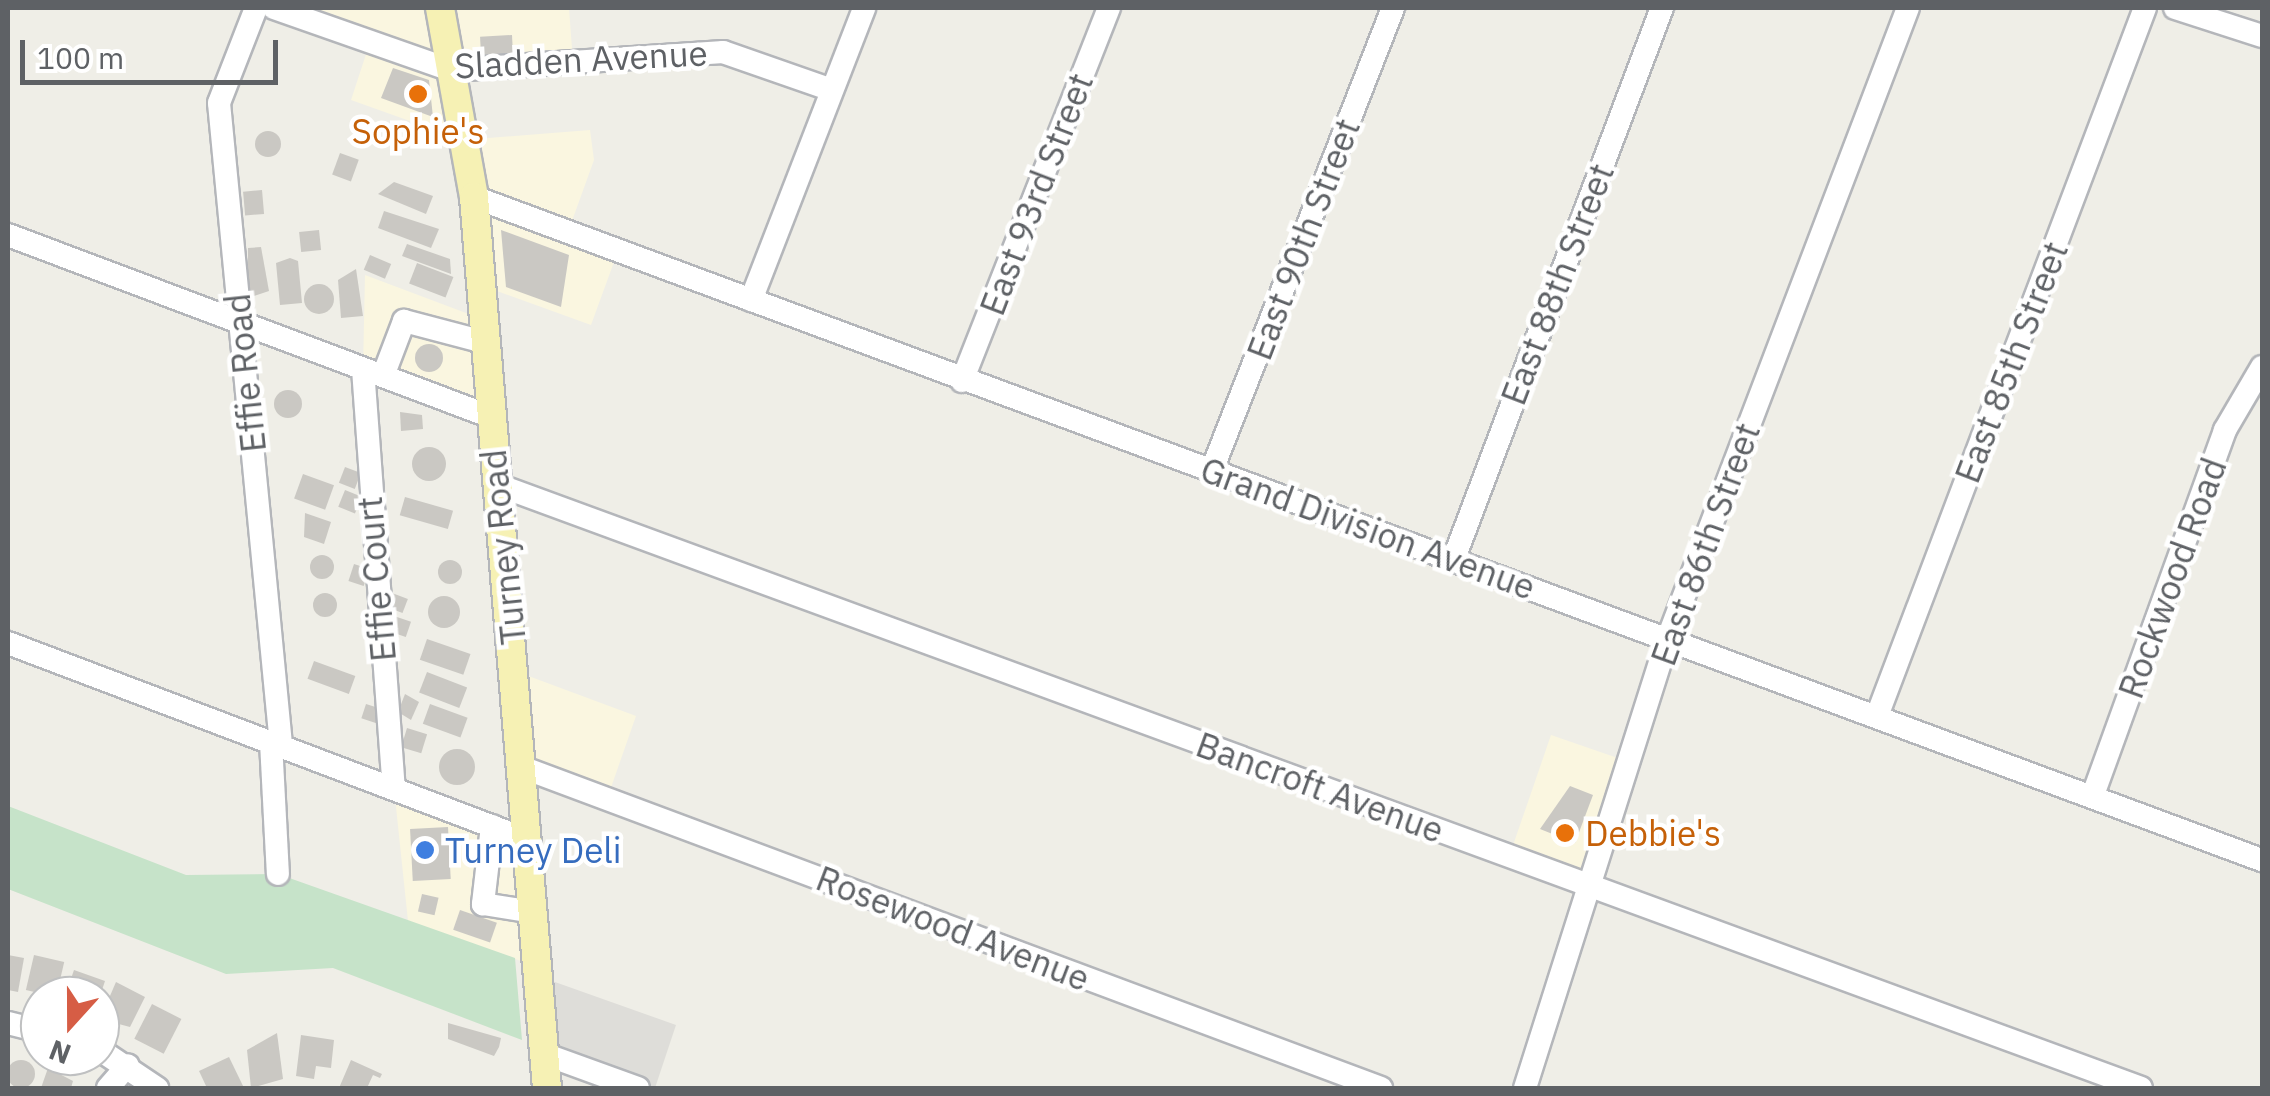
<!DOCTYPE html>
<html>
<head>
<meta charset="utf-8">
<style>
  body { margin:0 }
  #map { position:relative; width:2270px; height:1096px; overflow:hidden; background:#efeee7; font-family:"IBM Plex Sans",sans-serif }
  div>[style] { position:absolute }
  [style*='--x'] { left:calc(var(--x)*1px); top:calc(var(--y)*1px); width:calc(var(--w)*1px); rotate:calc(var(--a)*1deg) }
  .commercial>* { inset:0; background:#faf6e0; transform-origin:0 0 }
  .industrial>* { inset:0; background:#deddd9 }
  .green>* { inset:0; background:#c6e3c9 }
  .building>* { inset:0; background:#cac8c3; transform-origin:0 0 }
  .round { border-radius:50% }
  .roads { filter:drop-shadow(2px 0 #b4b6ba) drop-shadow(-2px 0 #b4b6ba) drop-shadow(0 2px #b4b6ba) drop-shadow(0 -2px #b4b6ba) }
  .minor>* { height:22px; margin:-11px; padding:0 11px; transform-origin:11px; border-radius:11px; background:#fff }
  .major>* { height:28px; margin:-14px; padding:0 14px; transform-origin:14px; border-radius:14px; background:#f6f1b4 }
  .dots>* { width:28px; height:28px; translate:-50% -50%; box-sizing:border-box; border:5px solid #fff; border-radius:50% }
  span { translate:-50% -50%; white-space:nowrap; text-align:center; line-height:1.15; -webkit-text-stroke:9px #fff; paint-order:stroke }
  .street-label { font-size:35px; color:#5e6165 }
  .food-label { font-size:35px; color:#c56008 }
  .left { translate:0 -50%; text-align:left }
  .shop-label { font-size:35px; color:#366cbe }
  .frame { position:absolute; inset:0; border:10px solid #5e6165; pointer-events:none }
  .north { position:absolute; left:20px; top:976px; width:100px; height:100px; box-sizing:border-box; background:#fff; border:2px solid #bfc0c1; border-radius:50%; rotate:201deg; font-size:28px; font-weight:700; line-height:40px; text-align:center; color:#5e6165 }
  .north::after { content:''; display:block; margin:auto; width:35px; height:45px; background:#d65d45; clip-path:polygon(50% 0,100% 100%,50% 72%,0 100%) }
  .scale { position:absolute; left:20px; top:40px; width:258px; height:45px; box-sizing:border-box; border:5px solid #5e6165; border-top:0; padding-left:12px; font-size:30px; line-height:35px; white-space:nowrap; color:#5e6165; -webkit-text-stroke:8px #fff; paint-order:stroke }
</style>
</head>
<body>
<div id="map">
  <div class="commercial">
    <i style="clip-path:polygon(285px 8px,569px 8px,573px 62px,451px 70px,464px 140px,590px 130px,594px 160px,568px 232px,618px 251px,591px 325px,480px 285px,463px 140px,351px 100px,370px 42px)"></i>
    <i style="clip-path:polygon(365px 275px,482px 319px,489px 416px,363px 369px)"></i>
    <i style="clip-path:polygon(515px 671px,636px 716px,607px 799px,524px 768px)"></i>
    <i style="left:1551px;top:735px;width:82px;height:128px;rotate:19deg"></i>
    <i style="clip-path:polygon(394px 788px,528px 840px,538px 967px,408px 921px)"></i>
  </div>
  <div class="industrial">
    <i style="clip-path:polygon(538px 976px,676px 1025px,655px 1088px,544px 1054px)"></i>
  </div>
  <div class="green">
    <i style="clip-path:polygon(8px 806px,186px 875px,278px 874px,515px 958px,522px 1040px,333px 968px,226px 974px,8px 889px)"></i>
  </div>
  <div class="building">
    <i style="left:512px;top:35px;width:18px;height:32px;rotate:87deg"></i>
    <i style="clip-path:polygon(393px 68px,429px 80px,433px 117px,381px 98px)"></i>
    <i class="round" style="left:255px;top:131px;width:26px;height:26px"></i>
    <i style="left:340px;top:153px;width:20px;height:23px;rotate:20deg"></i>
    <i style="clip-path:polygon(394px 182px,433px 196px,426px 214px,378px 194px)"></i>
    <i style="left:262px;top:190px;width:24px;height:19px;rotate:85deg"></i>
    <i style="clip-path:polygon(384px 211px,439px 229px,431px 248px,378px 228px)"></i>
    <i style="left:319px;top:230px;width:20px;height:20px;rotate:84deg"></i>
    <i style="clip-path:polygon(501px 230px,569px 255px,561px 307px,506px 287px)"></i>
    <i style="clip-path:polygon(407px 244px,450px 259px,451px 274px,402px 256px)"></i>
    <i style="clip-path:polygon(261px 247px,269px 291px,248px 298px,248px 248px)"></i>
    <i style="left:370px;top:255px;width:23px;height:16px;rotate:23deg"></i>
    <i style="clip-path:polygon(290px 258px,298px 261px,302px 303px,280px 305px,276px 263px)"></i>
    <i style="left:417px;top:263px;width:39px;height:22px;rotate:21deg"></i>
    <i style="clip-path:polygon(356px 269px,363px 316px,341px 318px,338px 280px)"></i>
    <i class="round" style="left:304px;top:284px;width:30px;height:30px"></i>
    <i class="round" style="left:415px;top:344px;width:28px;height:28px"></i>
    <i class="round" style="left:274px;top:390px;width:28px;height:28px"></i>
    <i style="clip-path:polygon(400px 412px,422px 415px,423px 429px,401px 431px)"></i>
    <i class="round" style="left:412px;top:447px;width:34px;height:34px"></i>
    <i style="left:345px;top:467px;width:17px;height:17px;rotate:21deg"></i>
    <i style="left:303px;top:474px;width:33px;height:26px;rotate:20deg"></i>
    <i style="left:345px;top:490px;width:18px;height:18px;rotate:22deg"></i>
    <i style="left:405px;top:497px;width:50px;height:19px;rotate:16deg"></i>
    <i style="clip-path:polygon(305px 513px,331px 522px,324px 544px,304px 537px)"></i>
    <i class="round" style="left:310px;top:555px;width:24px;height:24px"></i>
    <i class="round" style="left:438px;top:560px;width:24px;height:24px"></i>
    <i style="left:354px;top:564px;width:16px;height:18px;rotate:18deg"></i>
    <i class="round" style="left:313px;top:593px;width:24px;height:24px"></i>
    <i style="left:392px;top:593px;width:17px;height:15px;rotate:21deg"></i>
    <i class="round" style="left:428px;top:596px;width:32px;height:32px"></i>
    <i style="left:394px;top:616px;width:18px;height:16px;rotate:19deg"></i>
    <i style="left:427px;top:639px;width:46px;height:22px;rotate:19deg"></i>
    <i style="left:314px;top:661px;width:44px;height:19px;rotate:20deg"></i>
    <i style="left:427px;top:672px;width:43px;height:22px;rotate:21deg"></i>
    <i style="clip-path:polygon(405px 694px,419px 702px,411px 720px,398px 712px)"></i>
    <i style="left:366px;top:704px;width:19px;height:15px;rotate:18deg"></i>
    <i style="left:430px;top:704px;width:40px;height:21px;rotate:20deg"></i>
    <i style="left:407px;top:728px;width:21px;height:20px;rotate:17deg"></i>
    <i class="round" style="left:439px;top:749px;width:36px;height:36px"></i>
    <i style="clip-path:polygon(1570px 786px,1593px 795px,1575px 843px,1540px 829px)"></i>
    <i style="left:448px;top:827px;width:52px;height:38px;rotate:87deg"></i>
    <i style="left:422px;top:894px;width:17px;height:18px;rotate:13deg"></i>
    <i style="left:460px;top:910px;width:39px;height:21px;rotate:19deg"></i>
    <i style="clip-path:polygon(8px 955px,24px 958px,18px 992px,8px 990px)"></i>
    <i style="left:34px;top:955px;width:31px;height:36px;rotate:13deg"></i>
    <i style="clip-path:polygon(74px 970px,105px 981px,100px 996px,65px 996px)"></i>
    <i style="clip-path:polygon(116px 982px,145px 997px,130px 1027px,100px 1019px)"></i>
    <i style="left:152px;top:1004px;width:33px;height:39px;rotate:27deg"></i>
    <i style="clip-path:polygon(448px 1023px,501px 1038px,499px 1047px,494px 1056px,448px 1039px)"></i>
    <i style="clip-path:polygon(277px 1033px,283px 1079px,251px 1088px,247px 1050px)"></i>
    <i style="clip-path:polygon(301px 1035px,334px 1040px,331px 1068px,316px 1066px,314px 1079px,296px 1076px)"></i>
    <i style="clip-path:polygon(229px 1057px,244px 1088px,207px 1088px,199px 1071px)"></i>
    <i class="round" style="left:7px;top:1060px;width:28px;height:28px"></i>
    <i style="clip-path:polygon(351px 1060px,382px 1074px,380px 1078px,373px 1075px,367px 1088px,339px 1088px)"></i>
    <i style="clip-path:polygon(48px 1068px,73px 1081px,71px 1088px,41px 1088px)"></i>
  </div>
  <div class="roads">
    <div class="minor">
      <i style="--x:256;--y:8;--w:102;--a:111.3"></i>
      <i style="--x:219;--y:103;--w:645;--a:84.48"></i>
      <i style="--x:274;--y:8;--w:188;--a:19.3"></i>
      <i style="--x:451;--y:70;--w:273;--a:-3.8"></i>
      <i style="--x:723;--y:52;--w:115;--a:19.2"></i>
      <i style="--x:2175;--y:8;--w:91;--a:17.8"></i>
      <i style="--x:474;--y:197;--w:1907;--a:20.35"></i>
      <i style="--x:8;--y:235;--w:514;--a:20.62"></i>
      <i style="--x:751;--y:300;--w:313;--a:-68.8"></i>
      <i style="--x:363;--y:369;--w:420;--a:85.8"></i>
      <i style="--x:383;--y:376;--w:59;--a:-69.1"></i>
      <i style="--x:404;--y:321;--w:83;--a:14.7"></i>
      <i style="--x:962;--y:381;--w:401;--a:-68.5"></i>
      <i style="--x:1212;--y:470;--w:496;--a:-68.6"></i>
      <i style="--x:498;--y:485;--w:1750;--a:20.15"></i>
      <i style="--x:1453;--y:561;--w:591;--a:-69.3"></i>
      <i style="--x:8;--y:643;--w:556;--a:20.75"></i>
      <i style="--x:1877;--y:716;--w:757;--a:-69.27"></i>
      <i style="--x:271;--y:742;--w:132;--a:87"></i>
      <i style="--x:524;--y:768;--w:915;--a:20.48"></i>
      <i style="--x:2093;--y:795;--w:388;--a:-70.1"></i>
      <i style="--x:2225;--y:430;--w:73;--a:-59.6"></i>
      <i style="--x:492;--y:826;--w:79;--a:96.6"></i>
      <i style="--x:483;--y:904;--w:52;--a:8.9"></i>
      <i style="--x:8;--y:1023;--w:33;--a:14"></i>
      <i style="--x:100;--y:1050;--w:69;--a:33.7"></i>
      <i style="--x:544;--y:1054;--w:100;--a:19.9"></i>
      <i style="--x:108;--y:1088;--w:30;--a:-49"></i>
      <i style="--x:1525;--y:1088;--w:472;--a:-72.4"></i>
      <i style="--x:1668;--y:638;--w:674;--a:-69.15"></i>
    </div>
    <div class="major">
      <i style="--x:440;--y:8;--w:192;--a:79.8"></i>
      <i style="--x:474;--y:197;--w:894;--a:85.32"></i>
    </div>
  </div>
  <div class="dots">
    <i style="left:418px;top:94px;background:#e8710a"></i>
    <i style="left:1565px;top:833px;background:#e8710a"></i>
    <i style="left:425px;top:850px;background:#3f7fe0"></i>
  </div>
  <div class="street-label">
    <span style="left:581px;top:59px;rotate:-3deg">Sladden Avenue</span>
    <span style="left:1036px;top:194px;rotate:-69deg">East 93rd Street</span>
    <span style="left:1303px;top:239px;rotate:-69deg">East 90th Street</span>
    <span style="left:1557px;top:284px;rotate:-69deg">East 88th Street</span>
    <span style="left:2011px;top:362px;rotate:-69deg">East 85th Street</span>
    <span style="left:245px;top:373px;rotate:-96deg">Effie Road</span>
    <span style="left:1368px;top:528px;rotate:20deg">Grand Division Avenue</span>
    <span style="left:1705px;top:544px;rotate:-70deg">East 86th Street</span>
    <span style="left:503px;top:547px;rotate:-96deg">Turney Road</span>
    <span style="left:2172px;top:578px;rotate:-70deg">Rockwood Road</span>
    <span style="left:376px;top:579px;rotate:-95deg">Effie Court</span>
    <span style="left:1320px;top:787px;rotate:20deg">Bancroft Avenue</span>
    <span style="left:953px;top:928px;rotate:21deg">Rosewood Avenue</span>
  </div>
  <div class="food-label">
    <span style="left:418px;top:131px">Sophie's</span>
    <span class="left" style="left:1585px;top:833px">Debbie's</span>
  </div>
  <div class="shop-label">
    <span class="left" style="left:445px;top:850px">Turney Deli</span>
  </div>
  <div class="frame"></div>
  <div class="north">N</div>
  <div class="scale">100 m</div>
</div>
</body>
</html>
